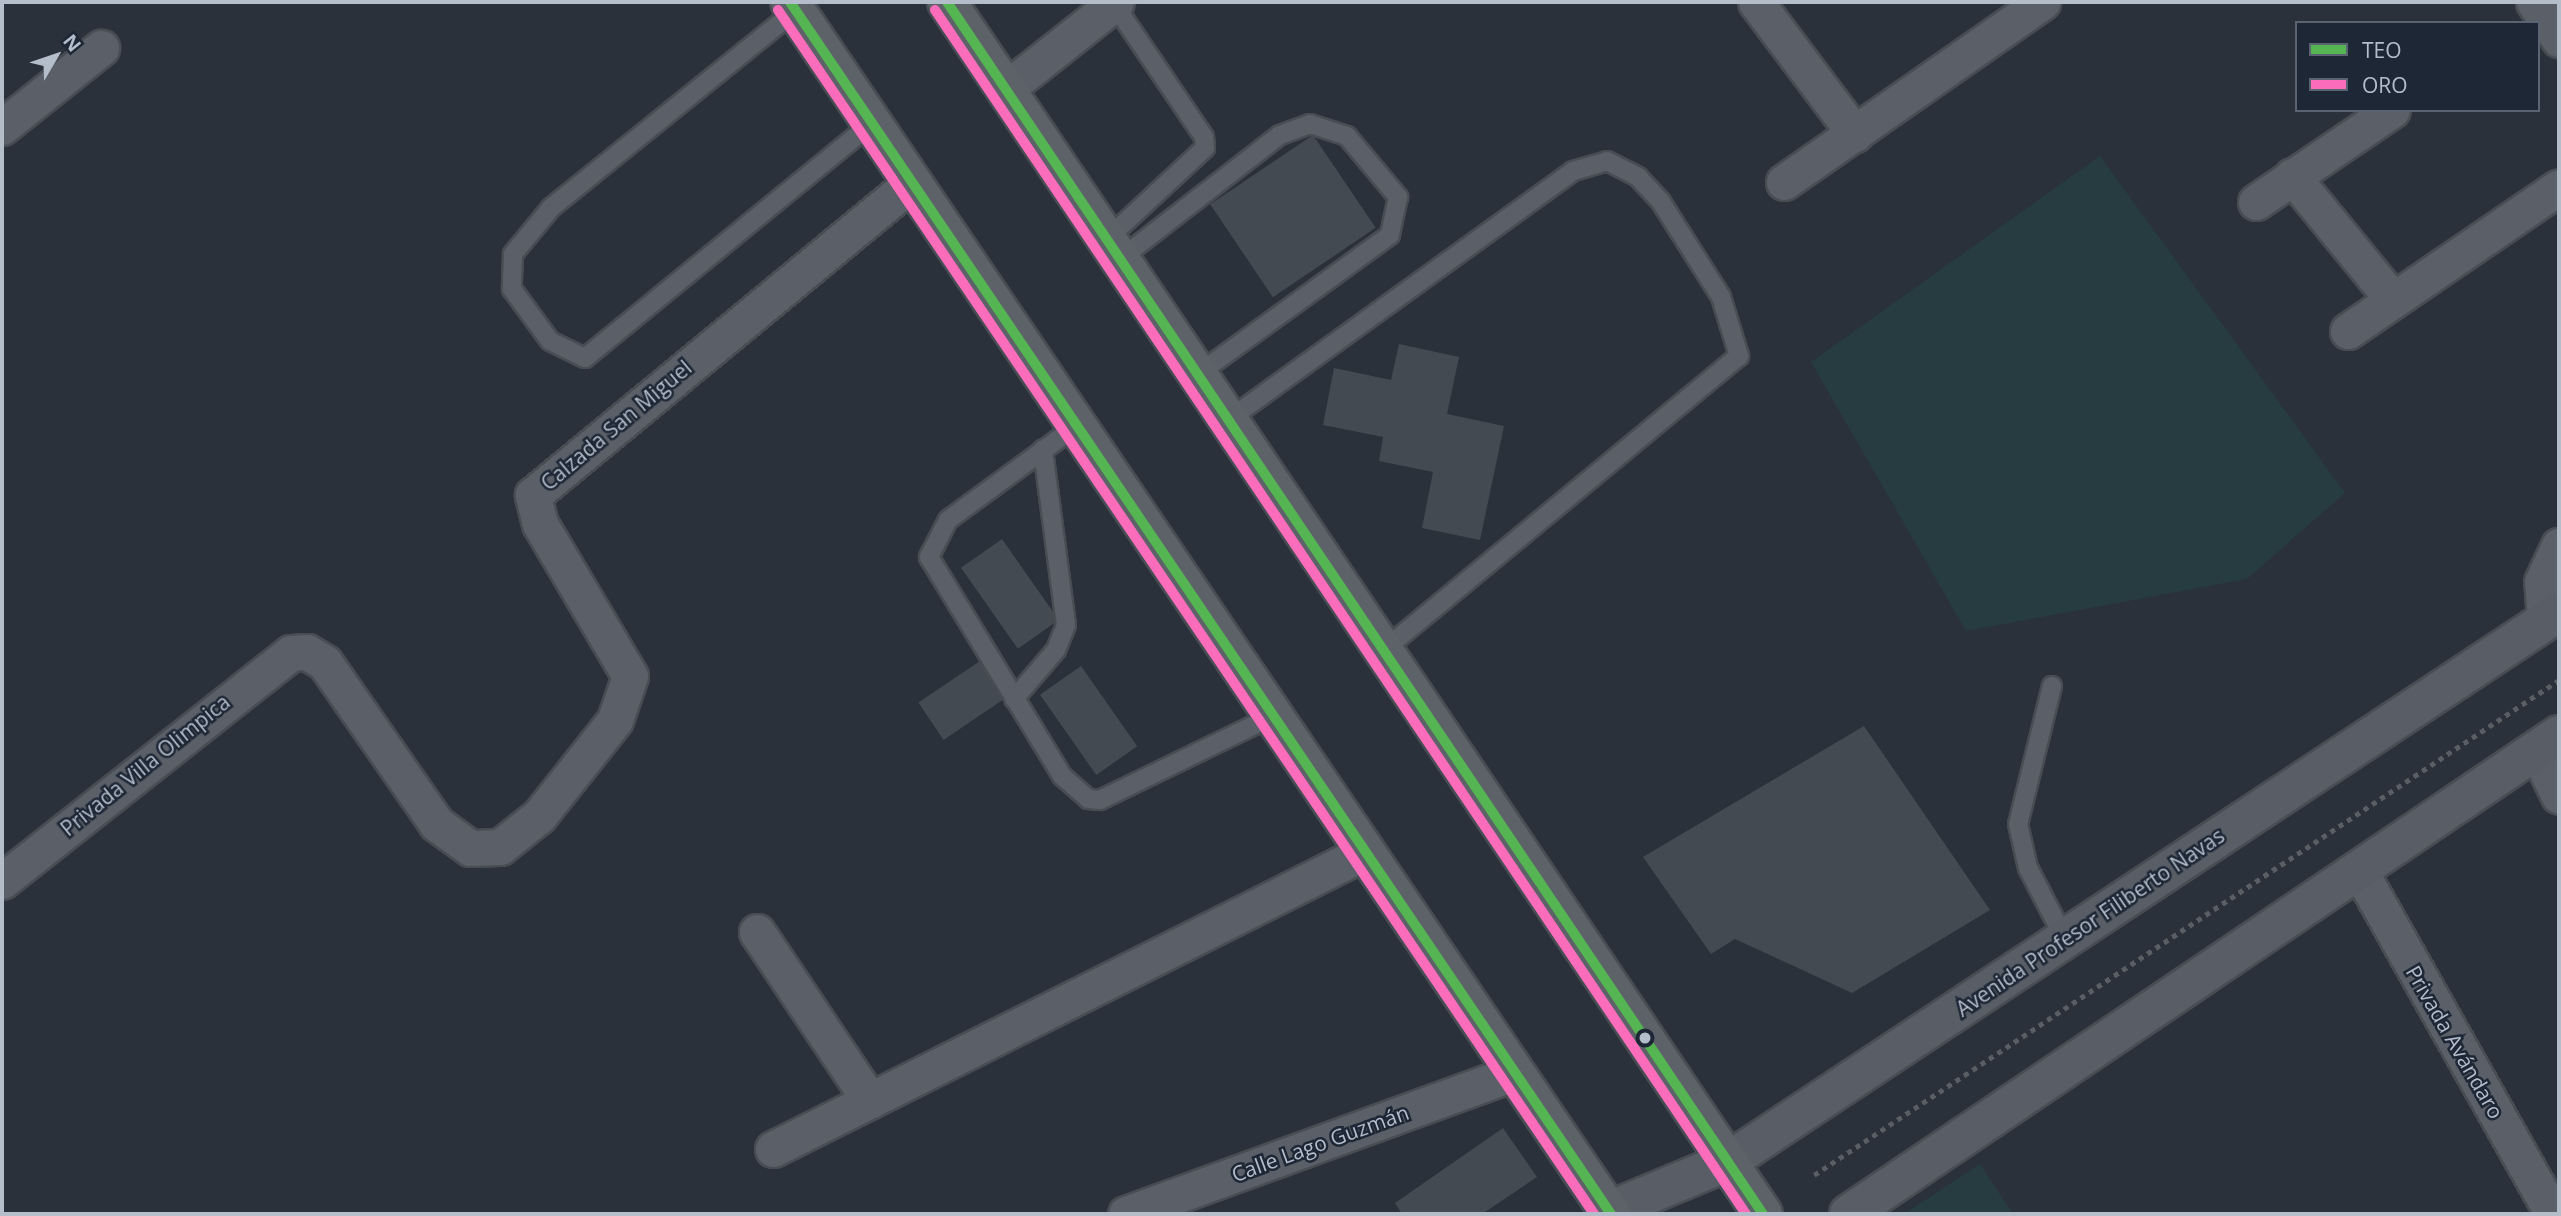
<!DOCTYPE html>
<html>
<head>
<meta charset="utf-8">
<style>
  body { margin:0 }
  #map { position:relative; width:2561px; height:1216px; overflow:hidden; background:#2a313a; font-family:"Open Sans",sans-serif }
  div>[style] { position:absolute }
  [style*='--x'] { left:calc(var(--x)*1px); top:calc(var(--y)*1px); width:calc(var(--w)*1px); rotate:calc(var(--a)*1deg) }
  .green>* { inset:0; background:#273c40 }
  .building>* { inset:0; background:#444a52; transform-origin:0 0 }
  .path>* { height:4.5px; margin-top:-2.25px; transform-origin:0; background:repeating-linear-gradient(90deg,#585e64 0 5px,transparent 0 10px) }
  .roads { filter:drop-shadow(2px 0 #484d54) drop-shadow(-2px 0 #484d54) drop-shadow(0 2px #484d54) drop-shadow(0 -2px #484d54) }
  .lane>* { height:18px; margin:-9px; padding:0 9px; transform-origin:9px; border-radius:9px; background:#5b5f67 }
  .street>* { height:35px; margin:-17.5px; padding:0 17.5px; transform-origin:17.5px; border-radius:17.5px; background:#5b5f67 }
  .secondary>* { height:38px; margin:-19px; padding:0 19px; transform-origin:19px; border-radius:19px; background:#595e66 }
  .primary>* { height:38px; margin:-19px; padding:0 19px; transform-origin:19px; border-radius:19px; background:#5d6269 }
  .bus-1>* { height:10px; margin:-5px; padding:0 5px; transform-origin:5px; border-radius:5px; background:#54b552 }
  .bus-2>* { height:10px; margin:-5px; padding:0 5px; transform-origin:5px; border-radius:5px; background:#fb6dba }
  .dots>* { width:19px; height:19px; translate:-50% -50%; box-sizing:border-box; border:4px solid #1d2735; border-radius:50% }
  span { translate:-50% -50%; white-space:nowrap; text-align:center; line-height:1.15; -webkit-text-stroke:5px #1d2735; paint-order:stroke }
  .street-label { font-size:21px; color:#b4bdca }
  .frame { position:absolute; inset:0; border:4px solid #b4bdca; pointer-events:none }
  .legend { position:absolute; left:2295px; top:21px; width:245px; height:91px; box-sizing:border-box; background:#1d2735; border:2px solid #596371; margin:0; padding:9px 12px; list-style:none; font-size:21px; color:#b4bdca }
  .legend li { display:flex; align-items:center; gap:14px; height:35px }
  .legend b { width:35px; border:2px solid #596371 }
  .north { position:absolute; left:21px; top:21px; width:70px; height:70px; -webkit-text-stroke:5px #1d2735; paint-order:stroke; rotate:51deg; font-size:19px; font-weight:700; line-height:28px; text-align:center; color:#b4bdca }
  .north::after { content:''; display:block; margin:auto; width:24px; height:32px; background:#b4bdca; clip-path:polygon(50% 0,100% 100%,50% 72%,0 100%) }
</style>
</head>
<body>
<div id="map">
  <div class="green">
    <i style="clip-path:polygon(2100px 156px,2345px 493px,2247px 579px,1966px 631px,1811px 362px)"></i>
    <i style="clip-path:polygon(1980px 1164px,2013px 1214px,1904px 1214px)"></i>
  </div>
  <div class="building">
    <i style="left:1313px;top:135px;width:112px;height:124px;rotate:56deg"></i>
    <i style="clip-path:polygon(1399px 344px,1459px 357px,1447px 414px,1504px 426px,1480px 540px,1422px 528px,1433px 472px,1379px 461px,1383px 437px,1323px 425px,1334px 368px,1391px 380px)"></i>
    <i style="left:1002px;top:539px;width:99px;height:50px;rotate:55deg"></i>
    <i style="left:983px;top:659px;width:45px;height:78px;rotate:56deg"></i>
    <i style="left:1081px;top:666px;width:98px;height:50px;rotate:55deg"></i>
    <i style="clip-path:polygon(1864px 726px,1990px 910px,1852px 993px,1735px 939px,1711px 954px,1643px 857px)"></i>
    <i style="clip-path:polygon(1503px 1128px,1537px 1177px,1482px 1214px,1402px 1214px,1395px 1203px)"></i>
  </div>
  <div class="path">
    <i style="--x:1814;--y:1175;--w:894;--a:-33.6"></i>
  </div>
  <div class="roads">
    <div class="lane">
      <i style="--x:795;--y:11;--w:314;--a:141.1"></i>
      <i style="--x:551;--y:208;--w:60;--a:129.6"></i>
      <i style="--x:513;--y:254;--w:35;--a:92"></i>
      <i style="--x:512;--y:289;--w:64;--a:53.8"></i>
      <i style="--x:550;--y:341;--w:39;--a:26"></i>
      <i style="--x:585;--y:358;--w:368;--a:-39.3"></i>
      <i style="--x:1107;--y:239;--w:134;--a:-42.9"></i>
      <i style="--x:1205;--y:148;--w:11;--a:-95"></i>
      <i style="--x:1204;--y:137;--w:161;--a:-124.1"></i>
      <i style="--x:1120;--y:259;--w:202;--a:-37.8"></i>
      <i style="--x:1280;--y:135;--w:32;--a:-20"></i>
      <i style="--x:1310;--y:124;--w:39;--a:18"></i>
      <i style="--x:1347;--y:136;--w:80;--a:50.1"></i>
      <i style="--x:1398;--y:197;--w:39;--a:102"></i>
      <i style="--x:1390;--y:235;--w:237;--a:144.1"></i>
      <i style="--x:1228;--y:420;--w:425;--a:-35.8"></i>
      <i style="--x:1573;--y:171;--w:35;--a:-16"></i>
      <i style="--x:1607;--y:161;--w:35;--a:27"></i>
      <i style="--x:1638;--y:177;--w:34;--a:47"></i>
      <i style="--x:1661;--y:202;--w:112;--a:57.7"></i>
      <i style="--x:1721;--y:297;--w:62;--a:73"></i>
      <i style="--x:1739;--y:356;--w:461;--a:140.4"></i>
      <i style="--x:1075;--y:427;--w:157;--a:143.8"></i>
      <i style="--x:948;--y:520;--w:42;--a:117.2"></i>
      <i style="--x:929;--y:557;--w:256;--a:58.7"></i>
      <i style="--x:1062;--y:776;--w:35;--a:41"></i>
      <i style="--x:1088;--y:799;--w:12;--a:5"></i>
      <i style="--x:1100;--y:800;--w:192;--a:-25.9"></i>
      <i style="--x:2052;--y:686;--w:142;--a:103.8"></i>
      <i style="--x:2018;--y:824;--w:45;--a:77.2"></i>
      <i style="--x:2028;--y:868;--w:80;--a:62.5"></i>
      <i style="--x:1014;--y:699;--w:65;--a:-49.4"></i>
      <i style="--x:1056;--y:650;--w:27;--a:-68"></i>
      <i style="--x:1066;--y:625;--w:177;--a:-97.5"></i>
    </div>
    <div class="street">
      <i style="--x:1756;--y:2;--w:165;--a:53.1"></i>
      <i style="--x:2534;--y:2;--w:45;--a:56"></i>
      <i style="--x:1006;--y:89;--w:140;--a:-38.3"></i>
      <i style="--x:2;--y:127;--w:127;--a:-38.6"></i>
      <i style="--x:2292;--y:176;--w:160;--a:50.8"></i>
      <i style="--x:1784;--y:182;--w:315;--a:-34.9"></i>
      <i style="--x:2256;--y:202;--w:164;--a:-34.1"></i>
      <i style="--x:2348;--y:331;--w:255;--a:-34.3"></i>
      <i style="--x:2545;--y:621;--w:39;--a:-94"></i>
      <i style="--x:2542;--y:582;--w:40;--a:-65"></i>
      <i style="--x:2536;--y:749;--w:52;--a:63.9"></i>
      <i style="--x:2358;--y:868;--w:397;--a:60.6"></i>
      <i style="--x:2;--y:881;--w:368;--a:-38.3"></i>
      <i style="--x:291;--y:653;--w:16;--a:-4"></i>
      <i style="--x:307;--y:652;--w:21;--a:31"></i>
      <i style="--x:325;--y:663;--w:196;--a:55.2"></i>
      <i style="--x:437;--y:824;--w:41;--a:36"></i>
      <i style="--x:470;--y:848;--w:30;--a:-2"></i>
      <i style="--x:500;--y:847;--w:50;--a:-38.5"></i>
      <i style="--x:539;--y:816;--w:122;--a:-51.6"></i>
      <i style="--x:615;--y:720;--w:46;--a:-71.2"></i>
      <i style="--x:630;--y:676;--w:177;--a:-120.6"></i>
      <i style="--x:540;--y:524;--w:30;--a:-104"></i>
      <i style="--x:533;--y:495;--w:487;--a:-39.5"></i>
      <i style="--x:757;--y:932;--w:203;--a:56.2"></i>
      <i style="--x:773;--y:1149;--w:662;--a:-26.64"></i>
      <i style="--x:1126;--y:1214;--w:413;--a:-20"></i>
    </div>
    <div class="secondary">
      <i style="--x:1609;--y:1211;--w:130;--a:-22.6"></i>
      <i style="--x:1729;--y:1161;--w:995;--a:-33.48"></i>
      <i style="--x:1849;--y:1214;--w:856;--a:-34.01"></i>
    </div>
    <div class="primary">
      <i style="--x:790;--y:2;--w:1464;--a:55.89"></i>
      <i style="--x:947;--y:2;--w:1461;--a:56.05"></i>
    </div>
  </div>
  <div class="bus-1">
    <i style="--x:790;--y:2;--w:1464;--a:55.89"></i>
    <i style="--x:947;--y:2;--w:1461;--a:56.05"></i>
  </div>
  <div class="bus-2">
    <i style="--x:778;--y:10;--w:1454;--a:55.87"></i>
    <i style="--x:935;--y:10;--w:1452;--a:56.04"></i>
  </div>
  <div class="dots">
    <i style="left:1645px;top:1038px;background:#b4bdca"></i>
  </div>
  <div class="street-label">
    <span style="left:616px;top:425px;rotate:-40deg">Calzada San Miguel</span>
    <span style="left:145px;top:765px;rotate:-39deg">Privada Villa Olimpica</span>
    <span style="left:2090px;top:922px;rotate:-34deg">Avenida Profesor Filiberto Navas</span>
    <span style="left:2455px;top:1042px;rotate:60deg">Privada Avándaro</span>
    <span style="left:1320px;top:1143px;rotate:-20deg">Calle Lago Guzmán</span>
  </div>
  <div class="frame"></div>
  <ul class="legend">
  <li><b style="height:9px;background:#54b552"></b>TEO</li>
  <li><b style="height:9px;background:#fb6dba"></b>ORO</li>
  </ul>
  <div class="north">N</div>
</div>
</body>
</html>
